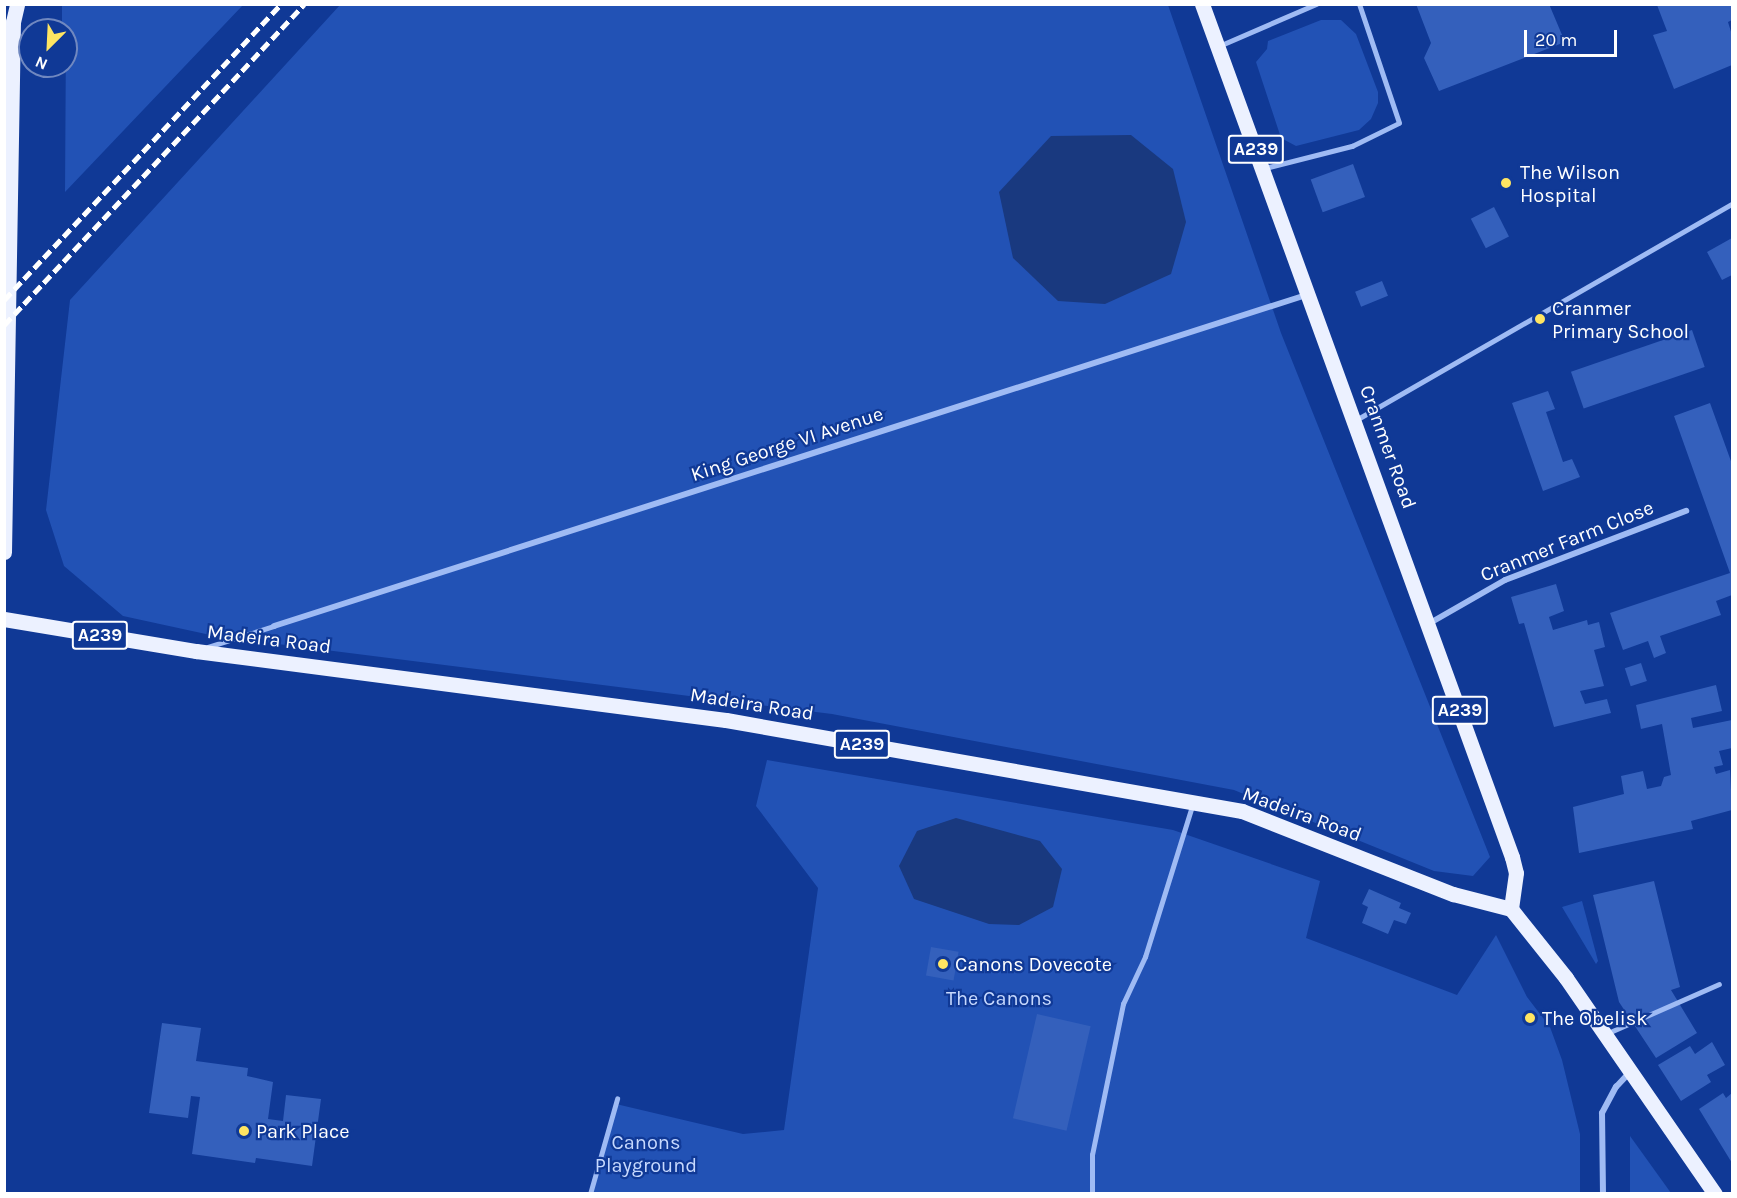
<!DOCTYPE html>
<html>
<head>
<meta charset="utf-8">
<style>
  body { margin:0 }
  #map { position:relative; width:1737px; height:1198px; overflow:hidden; background:#103996; font-family:Karla,sans-serif }
  div>[style] { position:absolute }
  [style*='--x'] { left:calc(var(--x)*1px); top:calc(var(--y)*1px); width:calc(var(--w)*1px); rotate:calc(var(--a)*1deg) }
  .green>* { inset:0; background:#2252b5 }
  .water>* { inset:0; background:#19397f }
  .building>* { inset:0; background:#3460bc; transform-origin:0 0 }
  .service>* { height:4.5px; margin:-2.25px; padding:0 2.25px; transform-origin:2.25px; border-radius:2.25px; background:#9fbbf4 }
  .minor>* { height:6px; margin:-3px; padding:0 3px; transform-origin:3px; border-radius:3px; background:#9fbbf4 }
  .primary>* { height:15px; margin:-7.5px; padding:0 7.5px; transform-origin:7.5px; border-radius:7.5px; background:#ecf1ff }
  .rail>* { height:4.5px; margin-top:-2.25px; transform-origin:0; background:repeating-linear-gradient(90deg,#fff 0 10px,transparent 0 14.5px) }
  .dots>* { width:16px; height:16px; translate:-50% -50%; box-sizing:border-box; border:3px solid #103996; border-radius:50% }
  span { translate:-50% -50%; white-space:nowrap; text-align:center; line-height:1.15; -webkit-text-stroke:4.5px #103996; paint-order:stroke }
  .shield-label span { padding:2px 4px; background:#103996; border:2px solid; border-radius:4px; -webkit-text-stroke-width:0 }
  .shield-label { font-size:18px; color:#fff; font-weight:700 }
  .poi-label { font-size:20px; color:#fff }
  .left { translate:0 -50%; text-align:left }
  .street-label { font-size:20px; color:#fff }
  .park-label { font-size:20px; color:#c7d9fe }
  .frame { position:absolute; inset:0; border:6px solid #fff; pointer-events:none }
  .north { position:absolute; left:18px; top:18px; width:60px; height:60px; box-sizing:border-box; background:#103996; border:2px solid #7088c0; border-radius:50%; rotate:204deg; font-size:16px; font-weight:700; line-height:24px; text-align:center; color:#fff }
  .north::after { content:''; display:block; margin:auto; width:21px; height:27px; background:#ffe562; clip-path:polygon(50% 0,100% 100%,50% 72%,0 100%) }
  .scale { position:absolute; left:1524px; top:30px; width:93px; height:27px; box-sizing:border-box; border:3px solid #fff; border-top:0; padding-left:8px; font-size:18px; line-height:21px; white-space:nowrap; color:#fff; -webkit-text-stroke:4px #103996; paint-order:stroke }
</style>
</head>
<body>
<div id="map">
  <div class="green">
    <i style="clip-path:polygon(62px 5px,243px 5px,65px 192px,66px 30px,62px 30px)"></i>
    <i style="clip-path:polygon(340px 5px,1168px 5px,1281px 333px,1490px 857px,1473px 876px,1434px 871px,1234px 790px,832px 714px,215px 636px,123px 616px,64px 566px,46px 510px,70px 300px)"></i>
    <i style="clip-path:polygon(1321px 20px,1341px 20px,1356px 34px,1378px 92px,1378px 103px,1371px 119px,1359px 130px,1296px 146px,1281px 138px,1256px 62px,1267px 49px,1268px 41px)"></i>
    <i style="clip-path:polygon(767px 760px,1173px 830px,1320px 881px,1306px 938px,1457px 995px,1496px 935px,1527px 997px,1550px 1027px,1562px 1060px,1580px 1134px,1580px 1193px,590px 1194px,616px 1104px,743px 1134px,784px 1130px,818px 888px,756px 806px)"></i>
    <i style="clip-path:polygon(1582px 901px,1598px 961px,1596px 964px,1562px 907px)"></i>
    <i style="clip-path:polygon(1630px 1136px,1671px 1193px,1630px 1193px)"></i>
  </div>
  <div class="water">
    <i style="clip-path:polygon(1131px 135px,1173px 169px,1186px 222px,1171px 274px,1105px 304px,1058px 301px,1013px 258px,999px 192px,1051px 136px)"></i>
    <i style="clip-path:polygon(956px 818px,1040px 841px,1062px 869px,1053px 907px,1019px 925px,989px 924px,914px 899px,899px 866px,917px 831px)"></i>
  </div>
  <div class="building">
    <i style="clip-path:polygon(1416px 4px,1549px 4px,1565px 42px,1439px 91px,1424px 58px,1431px 43px)"></i>
    <i style="clip-path:polygon(1657px 5px,1732px 5px,1732px 20px,1728px 22px,1732px 35px,1732px 65px,1674px 89px,1653px 35px,1667px 31px)"></i>
    <i style="left:1353px;top:164px;width:35px;height:45px;rotate:70deg"></i>
    <i style="left:1494px;top:207px;width:33px;height:26px;rotate:63deg"></i>
    <i style="clip-path:polygon(1732px 238px,1732px 275px,1722px 280px,1707px 252px)"></i>
    <i style="left:1382px;top:281px;width:16px;height:29px;rotate:68deg"></i>
    <i style="left:1692px;top:330px;width:39px;height:128px;rotate:71deg"></i>
    <i style="clip-path:polygon(1548px 391px,1555px 409px,1546px 412px,1563px 462px,1572px 459px,1580px 477px,1543px 491px,1512px 403px)"></i>
    <i style="clip-path:polygon(1710px 403px,1732px 464px,1732px 595px,1716px 601px,1721px 615px,1660px 636px,1666px 653px,1654px 658px,1648px 641px,1623px 650px,1610px 613px,1730px 573px,1674px 416px)"></i>
    <i style="clip-path:polygon(1556px 584px,1564px 611px,1549px 617px,1553px 630px,1587px 620px,1588px 625px,1599px 622px,1605px 647px,1594px 650px,1604px 686px,1580px 691px,1585px 704px,1607px 699px,1611px 713px,1554px 727px,1524px 623px,1519px 624px,1511px 597px)"></i>
    <i style="left:1641px;top:663px;width:19px;height:17px;rotate:72deg"></i>
    <i style="clip-path:polygon(1716px 685px,1722px 711px,1691px 718px,1693px 728px,1732px 720px,1732px 748px,1719px 751px,1723px 765px,1714px 767px,1716px 774px,1730px 770px,1732px 810px,1691px 821px,1693px 829px,1579px 853px,1573px 807px,1624px 794px,1621px 776px,1643px 771px,1647px 789px,1661px 786px,1664px 777px,1671px 775px,1662px 724px,1641px 729px,1636px 705px)"></i>
    <i style="clip-path:polygon(1654px 881px,1680px 987px,1671px 990px,1697px 1033px,1656px 1058px,1619px 1002px,1593px 895px)"></i>
    <i style="clip-path:polygon(1369px 889px,1401px 903px,1399px 908px,1411px 913px,1406px 924px,1394px 920px,1388px 934px,1362px 923px,1368px 907px,1362px 904px)"></i>
    <i style="left:931px;top:947px;width:28px;height:29px;rotate:10deg"></i>
    <i style="left:1037px;top:1014px;width:55px;height:107px;rotate:13deg"></i>
    <i style="clip-path:polygon(162px 1023px,201px 1028px,196px 1061px,248px 1068px,247px 1076px,273px 1082px,268px 1119px,283px 1121px,286px 1095px,321px 1099px,312px 1166px,256px 1158px,255px 1163px,192px 1154px,200px 1097px,191px 1096px,188px 1118px,149px 1113px)"></i>
    <i style="clip-path:polygon(1712px 1042px,1725px 1065px,1707px 1075px,1711px 1082px,1681px 1101px,1658px 1065px,1690px 1046px,1695px 1054px)"></i>
    <i style="clip-path:polygon(1723px 1093px,1726px 1098px,1732px 1093px,1732px 1163px,1699px 1109px)"></i>
  </div>
  <div class="service">
    <i style="--x:1219;--y:46;--w:106;--a:-23.4"></i>
    <i style="--x:1265;--y:168;--w:90;--a:-14.2"></i>
    <i style="--x:1352;--y:146;--w:52;--a:-26.1"></i>
    <i style="--x:1399;--y:123;--w:126;--a:-108.6"></i>
    <i style="--x:1356;--y:420;--w:434;--a:-29.9"></i>
    <i style="--x:208;--y:647;--w:69;--a:-17.7"></i>
    <i style="--x:1608;--y:1033;--w:121;--a:-23.8"></i>
    <i style="--x:590;--y:1194;--w:99;--a:-74.1"></i>
    <i style="--x:1092;--y:1194;--w:39;--a:-90"></i>
    <i style="--x:1092;--y:1155;--w:154;--a:-78.4"></i>
    <i style="--x:1123;--y:1004;--w:52;--a:-64.9"></i>
    <i style="--x:1145;--y:957;--w:158;--a:-72.7"></i>
  </div>
  <div class="minor">
    <i style="--x:1430;--y:623;--w:86;--a:-29.8"></i>
    <i style="--x:1505;--y:580;--w:194;--a:-20.9"></i>
    <i style="--x:274;--y:626;--w:1084;--a:-17.78"></i>
    <i style="--x:1603;--y:1194;--w:81;--a:-90.7"></i>
    <i style="--x:1602;--y:1113;--w:30;--a:-62"></i>
    <i style="--x:1616;--y:1087;--w:19;--a:-47"></i>
  </div>
  <div class="primary">
    <i style="--x:1202;--y:4;--w:908;--a:70.03"></i>
    <i style="--x:1512;--y:857;--w:16;--a:76"></i>
    <i style="--x:1516;--y:873;--w:36;--a:98"></i>
    <i style="--x:4;--y:552;--w:530;--a:-89.03"></i>
    <i style="--x:13;--y:22;--w:18;--a:-77"></i>
    <i style="--x:4;--y:619;--w:195;--a:9.5"></i>
    <i style="--x:196;--y:651;--w:534;--a:7.42"></i>
    <i style="--x:726;--y:720;--w:524;--a:10"></i>
    <i style="--x:1242;--y:811;--w:227;--a:21.5"></i>
    <i style="--x:1453;--y:894;--w:60;--a:14.5"></i>
    <i style="--x:1511;--y:909;--w:88;--a:51.4"></i>
    <i style="--x:1566;--y:978;--w:262;--a:55.4"></i>
  </div>
  <div class="rail">
    <i style="--x:4;--y:300;--w:405;--a:-46.9"></i>
    <i style="--x:4;--y:325;--w:439;--a:-46.9"></i>
  </div>
  <div class="dots">
    <i style="left:1506px;top:183px;background:#ffe562"></i>
    <i style="left:1540px;top:319px;background:#ffe562"></i>
    <i style="left:943px;top:964px;background:#ffe562"></i>
    <i style="left:1530px;top:1018px;background:#ffe562"></i>
    <i style="left:244px;top:1131px;background:#ffe562"></i>
  </div>
  <div class="shield-label">
    <span style="left:1256px;top:149px">A239</span>
    <span style="left:100px;top:635px">A239</span>
    <span style="left:1460px;top:710px">A239</span>
    <span style="left:862px;top:744px">A239</span>
  </div>
  <div class="poi-label">
    <span class="left" style="left:1520px;top:184px">The Wilson<br>Hospital</span>
    <span class="left" style="left:1552px;top:320px">Cranmer<br>Primary School</span>
    <span class="left" style="left:955px;top:964px">Canons Dovecote</span>
    <span class="left" style="left:1542px;top:1018px">The Obelisk</span>
    <span class="left" style="left:256px;top:1131px">Park Place</span>
  </div>
  <div class="street-label">
    <span style="left:787px;top:444px;rotate:-18deg">King George VI Avenue</span>
    <span style="left:1388px;top:447px;rotate:70deg">Cranmer Road</span>
    <span style="left:1567px;top:541px;rotate:-22deg">Cranmer Farm Close</span>
    <span style="left:269px;top:639px;rotate:7deg">Madeira Road</span>
    <span style="left:752px;top:704px;rotate:9deg">Madeira Road</span>
    <span style="left:1302px;top:814px;rotate:20deg">Madeira Road</span>
  </div>
  <div class="park-label">
    <span style="left:999px;top:998px">The Canons</span>
    <span style="left:646px;top:1154px">Canons<br>Playground</span>
  </div>
  <div class="frame"></div>
  <div class="north">N</div>
  <div class="scale">20 m</div>
</div>
</body>
</html>
